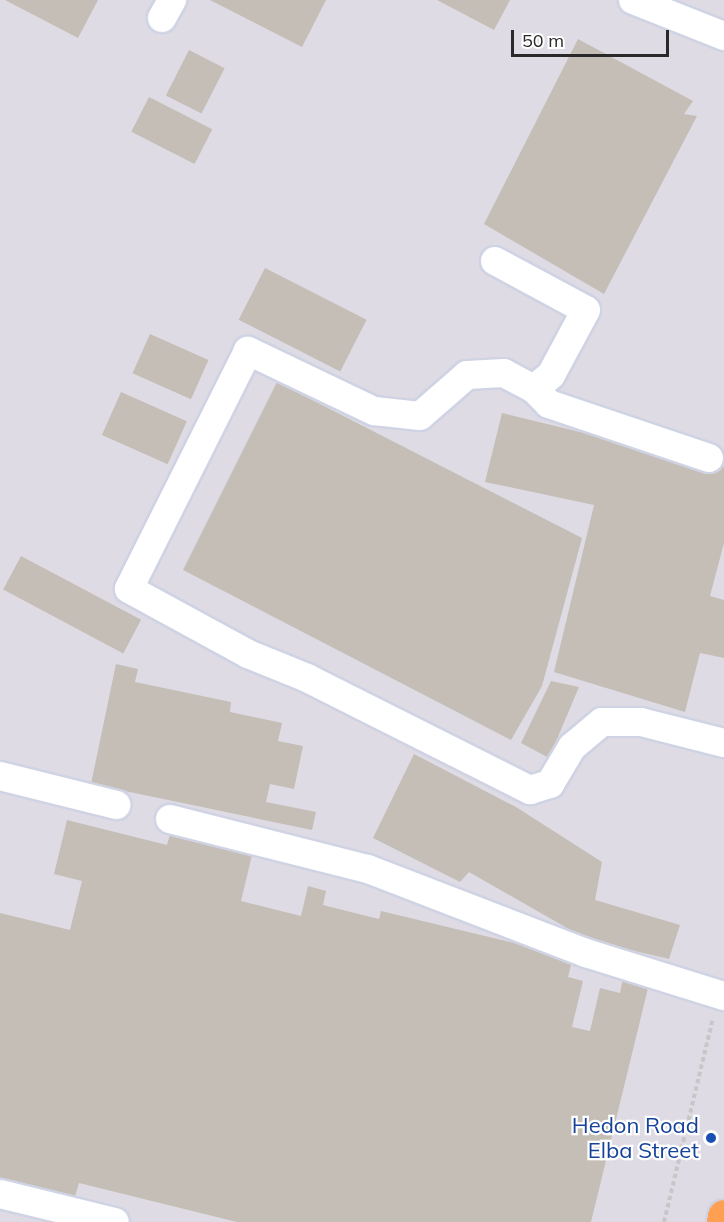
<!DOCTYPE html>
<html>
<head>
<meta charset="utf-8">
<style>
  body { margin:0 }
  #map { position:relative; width:724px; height:1222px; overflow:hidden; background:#ece4da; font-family:Mulish,sans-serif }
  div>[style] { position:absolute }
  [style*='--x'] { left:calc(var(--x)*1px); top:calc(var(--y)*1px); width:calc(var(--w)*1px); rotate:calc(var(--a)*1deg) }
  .industrial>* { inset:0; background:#dedbe4; transform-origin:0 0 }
  .building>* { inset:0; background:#c4beb7; transform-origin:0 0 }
  .path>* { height:4px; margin-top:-2px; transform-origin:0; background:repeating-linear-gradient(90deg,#c7c7c7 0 4.5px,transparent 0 7.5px) }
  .roads { filter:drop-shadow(2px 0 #cfd3e3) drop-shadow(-2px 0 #cfd3e3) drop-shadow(0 2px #cfd3e3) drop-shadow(0 -2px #cfd3e3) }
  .minor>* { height:28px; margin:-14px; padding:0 14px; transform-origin:14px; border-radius:14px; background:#fff }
  .highway>* { height:33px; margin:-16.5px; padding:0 16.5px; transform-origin:16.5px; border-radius:16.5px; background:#ff9f52 }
  .dots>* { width:16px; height:16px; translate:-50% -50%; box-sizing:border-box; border:3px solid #fff; border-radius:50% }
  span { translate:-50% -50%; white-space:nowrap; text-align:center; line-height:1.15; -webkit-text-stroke:4.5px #fff; paint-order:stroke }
  .transit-label { font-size:22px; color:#164399 }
  .right { translate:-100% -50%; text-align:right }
  .scale { position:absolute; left:511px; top:30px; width:158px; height:27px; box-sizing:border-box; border:3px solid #292929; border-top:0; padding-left:8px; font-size:18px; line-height:21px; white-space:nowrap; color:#292929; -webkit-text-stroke:4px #fff; paint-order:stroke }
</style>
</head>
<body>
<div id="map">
  <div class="industrial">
    <i style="left:0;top:0;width:724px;height:1222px"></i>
  </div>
  <div class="building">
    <i style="clip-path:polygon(5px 0,98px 0,78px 38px)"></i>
    <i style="clip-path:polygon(210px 0,326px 0,302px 47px)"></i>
    <i style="clip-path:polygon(437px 0,510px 0,494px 30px)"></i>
    <i style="clip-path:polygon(578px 39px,693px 101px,684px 114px,697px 116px,604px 294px,484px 224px)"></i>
    <i style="left:189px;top:50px;width:40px;height:51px;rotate:27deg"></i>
    <i style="left:149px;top:97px;width:71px;height:39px;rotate:27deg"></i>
    <i style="left:265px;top:268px;width:114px;height:58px;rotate:27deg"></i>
    <i style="left:150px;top:334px;width:64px;height:43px;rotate:24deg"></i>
    <i style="clip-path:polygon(277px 382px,582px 538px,542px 686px,511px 740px,183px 570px)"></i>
    <i style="left:121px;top:392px;width:72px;height:47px;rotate:24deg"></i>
    <i style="clip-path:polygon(502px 413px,724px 467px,724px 543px,710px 596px,724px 600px,724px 658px,700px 653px,685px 712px,554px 672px,594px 505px,485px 482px)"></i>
    <i style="left:21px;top:556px;width:136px;height:38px;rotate:28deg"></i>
    <i style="clip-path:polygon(116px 664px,138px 669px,135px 682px,231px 702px,230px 712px,282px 723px,278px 741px,303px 746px,294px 789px,270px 784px,266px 802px,316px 812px,312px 830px,91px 784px)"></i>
    <i style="clip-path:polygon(551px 681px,579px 687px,549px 758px,521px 743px)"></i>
    <i style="clip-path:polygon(414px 754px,516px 807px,602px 862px,595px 900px,680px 925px,669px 959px,588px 940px,469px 872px,460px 882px,373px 838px)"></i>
    <i style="clip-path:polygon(67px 820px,167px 845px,171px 831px,253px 851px,241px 901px,301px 916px,308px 886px,326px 891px,323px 905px,379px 919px,381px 911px,573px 957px,568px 977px,583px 981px,572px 1027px,590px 1031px,600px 988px,620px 993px,623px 978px,649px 984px,591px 1222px,237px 1222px,79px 1183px,74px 1200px,0 1182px,0 913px,70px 930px,82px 881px,54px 874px)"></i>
  </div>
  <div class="path">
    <i style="--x:664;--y:1222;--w:210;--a:-76.5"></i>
  </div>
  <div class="roads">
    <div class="minor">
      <i style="--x:633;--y:0;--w:98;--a:21.6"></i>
      <i style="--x:162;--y:18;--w:21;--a:-61"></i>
      <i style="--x:495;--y:261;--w:103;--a:28.3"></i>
      <i style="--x:586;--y:310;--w:74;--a:118.3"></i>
      <i style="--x:551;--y:375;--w:22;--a:141"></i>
      <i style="--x:709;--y:458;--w:169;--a:-161.4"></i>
      <i style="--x:549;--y:404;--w:21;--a:-135"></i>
      <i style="--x:534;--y:389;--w:34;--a:-152"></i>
      <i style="--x:504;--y:373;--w:37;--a:177"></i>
      <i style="--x:467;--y:375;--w:62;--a:138.9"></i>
      <i style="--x:420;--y:416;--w:46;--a:-173.8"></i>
      <i style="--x:374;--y:411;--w:140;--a:-154.5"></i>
      <i style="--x:248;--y:351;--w:266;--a:116.6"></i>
      <i style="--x:129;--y:589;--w:136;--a:28.6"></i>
      <i style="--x:248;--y:654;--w:64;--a:22.1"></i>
      <i style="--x:307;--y:678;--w:250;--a:26.7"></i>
      <i style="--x:530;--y:790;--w:21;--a:-17"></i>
      <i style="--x:550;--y:784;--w:43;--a:-59.3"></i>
      <i style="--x:572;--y:747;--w:39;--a:-40"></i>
      <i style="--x:602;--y:722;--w:39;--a:0"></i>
      <i style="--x:641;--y:722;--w:86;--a:14.2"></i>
      <i style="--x:0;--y:776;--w:120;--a:14"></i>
      <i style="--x:170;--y:819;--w:204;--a:14.2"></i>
      <i style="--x:368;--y:869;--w:234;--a:21.1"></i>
      <i style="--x:586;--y:953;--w:145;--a:17.3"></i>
      <i style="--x:0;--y:1194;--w:118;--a:13.7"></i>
    </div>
    <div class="highway">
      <i style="--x:723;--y:1222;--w:6;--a:-81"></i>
    </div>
  </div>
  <div class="dots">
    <i style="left:711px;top:1138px;background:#1a4fb4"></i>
  </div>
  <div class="transit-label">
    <span class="right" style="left:699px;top:1138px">Hedon Road<br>Elba Street</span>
  </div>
  <div class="scale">50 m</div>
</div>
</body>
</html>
